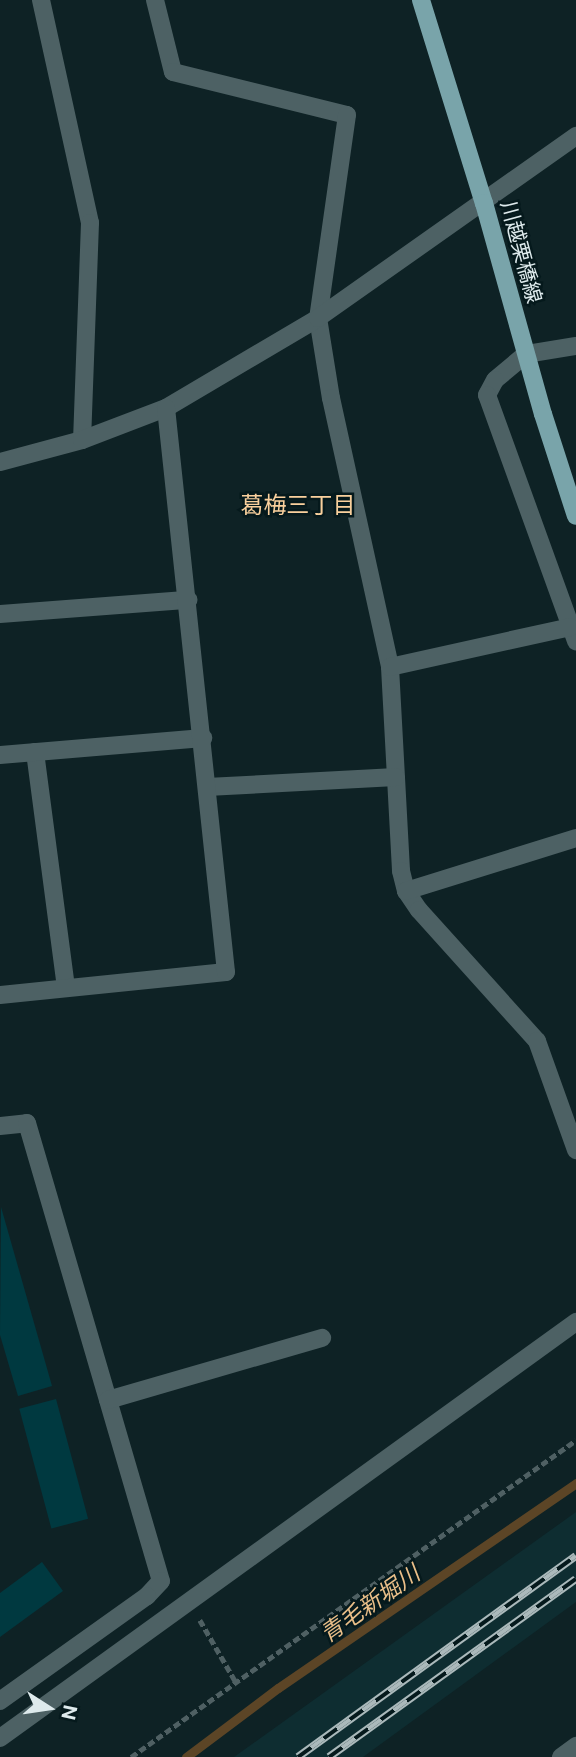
<!DOCTYPE html>
<html>
<head>
<meta charset="utf-8">
<style>
  body { margin:0 }
  #map { position:relative; width:576px; height:1757px; overflow:hidden; background:#0e2225; font-family:"Public Sans","Noto Sans JP",sans-serif }
  div>[style] { position:absolute }
  [style*='--x'] { left:calc(var(--x)*1px); top:calc(var(--y)*1px); width:calc(var(--w)*1px); rotate:calc(var(--a)*1deg) }
  .built>* { inset:0; background:#0e2d31 }
  .stream>* { height:9px; margin:-4.5px; padding:0 4.5px; transform-origin:4.5px; border-radius:4.5px; background:#5c4526 }
  .building>* { inset:0; background:#003940; transform-origin:0 0 }
  .path>* { height:4.5px; margin-top:-2.25px; transform-origin:0; background:repeating-linear-gradient(90deg,#4f6063 0 7px,transparent 0 10.5px) }
  .minor>* { height:18px; margin:-9px; padding:0 9px; transform-origin:9px; border-radius:9px; background:#4d6164 }
  .major>* { height:18px; margin:-9px; padding:0 9px; transform-origin:9px; border-radius:9px; background:#79a4aa }
  .rail>* { height:8px; margin-top:-4px; transform-origin:0; background:repeating-linear-gradient(90deg,#05191c 0 16px,#abb9bb 0 32px); box-sizing:border-box; border-block:2px solid #abb9bb }
  span { translate:-50% -50%; white-space:nowrap; text-align:center; line-height:1.15; -webkit-text-stroke:5px #05191c; paint-order:stroke }
  .street-label { font-size:21px; color:#deeaec }
  .neighbourhood-label { font-size:23px; color:#f9d09d }
  .water-label { font-size:23px; color:#eabf89; font-style:italic }
  .north { position:absolute; left:14px; top:1673px; width:70px; height:70px; -webkit-text-stroke:5px #05191c; paint-order:stroke; rotate:102deg; font-size:19px; font-weight:700; line-height:28px; text-align:center; color:#deeaec }
  .north::after { content:''; display:block; margin:auto; width:24px; height:32px; background:#deeaec; clip-path:polygon(50% 0,100% 100%,50% 72%,0 100%) }
</style>
</head>
<body>
<div id="map">
  <div class="built">
    <i style="clip-path:polygon(576px 1512px,576px 1602px,363px 1757px,234px 1757px)"></i>
  </div>
  <div class="stream">
    <i style="--x:186;--y:1757;--w:115;--a:-36.9"></i>
    <i style="--x:278;--y:1688;--w:362;--a:-34.5"></i>
  </div>
  <div class="building">
    <i style="clip-path:polygon(1px 1207px,52px 1386px,18px 1396px,0 1335px)"></i>
    <i style="left:56px;top:1399px;width:124px;height:38px;rotate:75deg"></i>
    <i style="clip-path:polygon(42px 1562px,63px 1591px,0 1637px,0 1593px)"></i>
  </div>
  <div class="path">
    <i style="--x:200;--y:1620;--w:72;--a:59.9"></i>
    <i style="--x:131;--y:1757;--w:546;--a:-35.46"></i>
  </div>
  <div class="minor">
    <i style="--x:41;--y:0;--w:228;--a:77.6"></i>
    <i style="--x:90;--y:223;--w:217;--a:92.1"></i>
    <i style="--x:155;--y:0;--w:74;--a:76"></i>
    <i style="--x:173;--y:72;--w:179;--a:13.9"></i>
    <i style="--x:347;--y:115;--w:205;--a:98.1"></i>
    <i style="--x:318;--y:318;--w:81;--a:80.8"></i>
    <i style="--x:331;--y:398;--w:275;--a:77.6"></i>
    <i style="--x:390;--y:667;--w:204;--a:86.9"></i>
    <i style="--x:401;--y:871;--w:21;--a:76"></i>
    <i style="--x:406;--y:891;--w:23;--a:56"></i>
    <i style="--x:419;--y:910;--w:176;--a:48"></i>
    <i style="--x:537;--y:1041;--w:116;--a:70.3"></i>
    <i style="--x:576;--y:346;--w:51;--a:170.9"></i>
    <i style="--x:526;--y:354;--w:40;--a:140"></i>
    <i style="--x:495;--y:380;--w:17;--a:118"></i>
    <i style="--x:487;--y:395;--w:262;--a:70.1"></i>
    <i style="--x:0;--y:462;--w:85;--a:-15"></i>
    <i style="--x:82;--y:440;--w:90;--a:-20.9"></i>
    <i style="--x:166;--y:408;--w:177;--a:-30.6"></i>
    <i style="--x:318;--y:318;--w:316;--a:-35.2"></i>
    <i style="--x:0;--y:614;--w:189;--a:-4.3"></i>
    <i style="--x:390;--y:667;--w:184;--a:-12.5"></i>
    <i style="--x:35;--y:752;--w:238;--a:82.5"></i>
    <i style="--x:0;--y:755;--w:204;--a:-4.8"></i>
    <i style="--x:207;--y:787;--w:189;--a:-3"></i>
    <i style="--x:406;--y:891;--w:178;--a:-17.3"></i>
    <i style="--x:0;--y:995;--w:227;--a:-5.8"></i>
    <i style="--x:226;--y:972;--w:567;--a:-96.07"></i>
    <i style="--x:0;--y:1126;--w:27;--a:-6"></i>
    <i style="--x:27;--y:1123;--w:477;--a:73.7"></i>
    <i style="--x:161;--y:1581;--w:21;--a:133"></i>
    <i style="--x:147;--y:1596;--w:181;--a:144.5"></i>
    <i style="--x:108;--y:1400;--w:223;--a:-16.2"></i>
    <i style="--x:0;--y:1738;--w:711;--a:-35.84"></i>
    <i style="--x:561;--y:1757;--w:19;--a:-36"></i>
  </div>
  <div class="major">
    <i style="--x:421;--y:0;--w:213;--a:72.8"></i>
    <i style="--x:484;--y:203;--w:219;--a:74.4"></i>
    <i style="--x:543;--y:414;--w:107;--a:72.1"></i>
  </div>
  <div class="rail">
    <i style="--x:298;--y:1757;--w:343;--a:-35.9"></i>
    <i style="--x:329;--y:1757;--w:304;--a:-35.8"></i>
  </div>
  <div class="street-label">
    <span style="left:521px;top:252px;rotate:75deg">川越栗橋線</span>
  </div>
  <div class="neighbourhood-label">
    <span style="left:298px;top:505px">葛梅三丁目</span>
  </div>
  <div class="water-label">
    <span style="left:370px;top:1604px;rotate:-35deg">青毛新堀川</span>
  </div>
  <div class="north">N</div>
</div>
</body>
</html>
